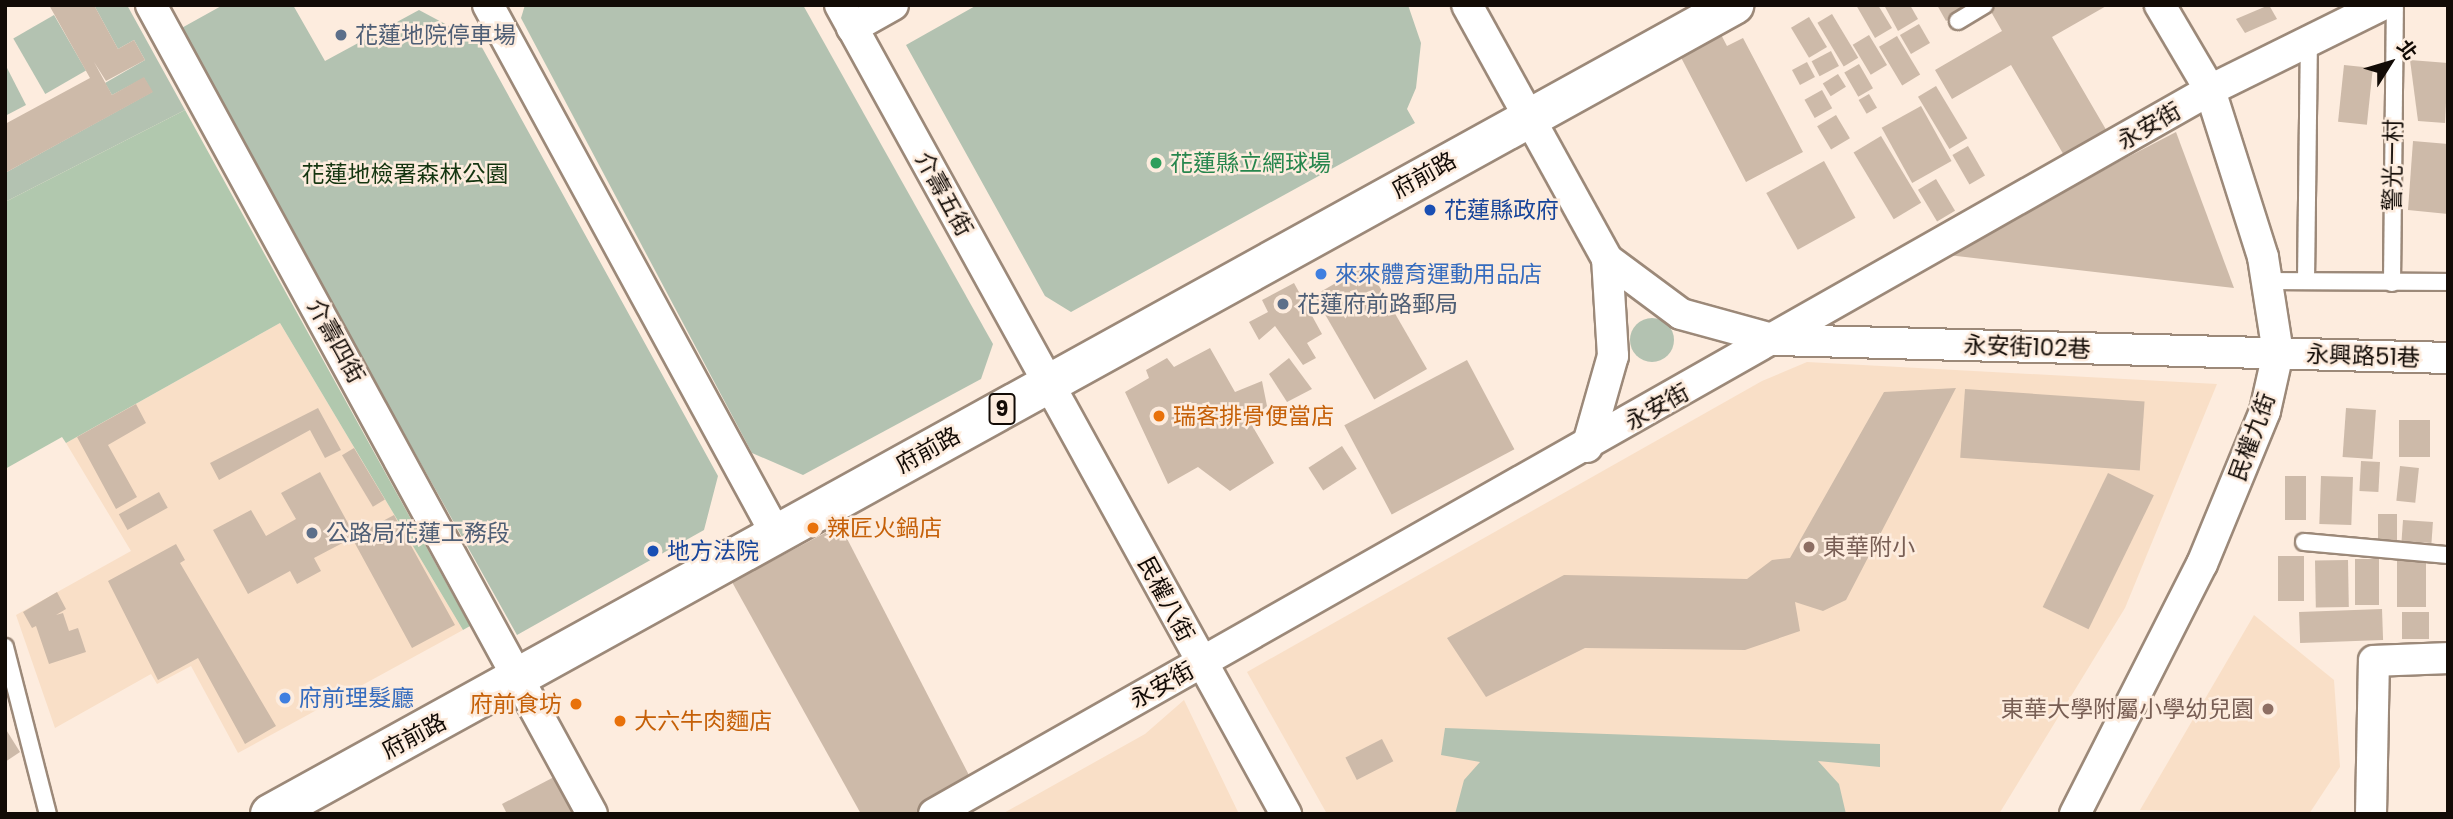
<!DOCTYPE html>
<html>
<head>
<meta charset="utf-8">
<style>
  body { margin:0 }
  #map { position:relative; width:2453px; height:819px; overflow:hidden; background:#fdecde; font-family:Poppins,"Noto Sans TC",sans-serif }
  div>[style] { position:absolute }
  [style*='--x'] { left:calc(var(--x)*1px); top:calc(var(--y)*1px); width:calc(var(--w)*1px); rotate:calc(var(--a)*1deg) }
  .built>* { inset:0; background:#f9dfc7 }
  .green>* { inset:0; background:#b3c2b1; transform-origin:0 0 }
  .round { border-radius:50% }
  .forest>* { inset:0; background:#b1c8ae }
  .building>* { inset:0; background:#cdbaa9; transform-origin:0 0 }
  .roads { filter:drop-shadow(2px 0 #9c8979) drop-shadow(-2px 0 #9c8979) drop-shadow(0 2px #9c8979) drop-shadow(0 -2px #9c8979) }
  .lane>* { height:16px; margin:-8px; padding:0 8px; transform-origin:8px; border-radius:8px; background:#fff }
  .street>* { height:30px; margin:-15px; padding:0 15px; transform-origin:15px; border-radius:15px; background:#fff }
  .primary>* { height:38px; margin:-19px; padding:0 19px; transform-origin:19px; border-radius:19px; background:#fff }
  .dots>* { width:19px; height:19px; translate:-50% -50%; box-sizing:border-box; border:4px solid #fdecde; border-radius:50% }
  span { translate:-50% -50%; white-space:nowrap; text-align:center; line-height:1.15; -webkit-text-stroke:5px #fdecde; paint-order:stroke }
  .shield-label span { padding:2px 5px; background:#fdecde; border:2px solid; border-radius:5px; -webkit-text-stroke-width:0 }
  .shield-label { font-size:21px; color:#120b06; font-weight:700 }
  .service-label { font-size:23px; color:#4e5e75 }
  .left { translate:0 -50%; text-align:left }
  .street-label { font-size:23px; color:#120b06 }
  .leisure-label { font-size:23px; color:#27864d }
  .park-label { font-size:23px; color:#143510 }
  .transit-label { font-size:23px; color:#164399 }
  .shop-label { font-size:23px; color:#366cbe }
  .food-label { font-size:23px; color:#c56008 }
  .right { translate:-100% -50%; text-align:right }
  .education-label { font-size:23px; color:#785e54 }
  .frame { position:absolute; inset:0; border:7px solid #120b06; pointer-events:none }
  .north { position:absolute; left:2355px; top:28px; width:70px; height:70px; -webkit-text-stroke:5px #fdecde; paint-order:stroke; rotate:53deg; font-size:19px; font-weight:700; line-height:28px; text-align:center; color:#120b06 }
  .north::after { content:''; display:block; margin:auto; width:24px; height:32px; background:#120b06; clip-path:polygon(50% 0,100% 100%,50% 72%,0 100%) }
</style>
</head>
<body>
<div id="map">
  <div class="built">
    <i style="clip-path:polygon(280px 323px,463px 630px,238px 753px,191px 666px,157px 684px,151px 674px,55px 728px,16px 615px,131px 551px,66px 443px)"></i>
    <i style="clip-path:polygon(1807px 362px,2217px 384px,2125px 608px,1999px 814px,1327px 814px,1247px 672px,1762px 381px)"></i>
    <i style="clip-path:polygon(2254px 615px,2334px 680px,2340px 767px,2309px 814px,2140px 810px)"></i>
    <i style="clip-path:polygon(1184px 700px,1239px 814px,1002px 814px,1145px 734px)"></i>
  </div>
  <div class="green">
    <i style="clip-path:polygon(94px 5px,127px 5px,185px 110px,5px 202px,5px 173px,152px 92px,144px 78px,112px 95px,105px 83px,145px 60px,134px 40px,118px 49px)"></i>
    <i style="clip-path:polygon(223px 5px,293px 5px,325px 61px,419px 10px,479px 42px,718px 476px,704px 530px,517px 635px,178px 30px)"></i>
    <i style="clip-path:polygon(525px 5px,803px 5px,993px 344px,981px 379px,803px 475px,752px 453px,521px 18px)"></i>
    <i style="clip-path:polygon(977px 5px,1408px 5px,1421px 43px,1416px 88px,1407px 109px,1415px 123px,1071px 312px,1045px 296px,906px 45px)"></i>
    <i style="left:54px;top:15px;width:64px;height:47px;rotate:60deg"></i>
    <i style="clip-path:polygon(5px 64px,26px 105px,5px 116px)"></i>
    <i class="round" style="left:1630px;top:318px;width:44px;height:44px"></i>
    <i style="clip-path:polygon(1445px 728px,1880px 744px,1880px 767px,1818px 761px,1839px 784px,1846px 814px,1455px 814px,1464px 780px,1480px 762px,1441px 755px)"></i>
  </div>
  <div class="forest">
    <i style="clip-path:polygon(185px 110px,470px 626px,463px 630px,280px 323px,66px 443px,62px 437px,5px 469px,5px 202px)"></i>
  </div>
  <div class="building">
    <i style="clip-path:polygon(49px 5px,94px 5px,118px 49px,134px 40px,145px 60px,106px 81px,94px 62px,112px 95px,144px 77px,153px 92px,5px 173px,5px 124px,90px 78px)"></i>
    <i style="clip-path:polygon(1856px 5px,1878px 5px,1892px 28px,1875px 38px)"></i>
    <i style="clip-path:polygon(1884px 5px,1910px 5px,1918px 19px,1898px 31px)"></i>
    <i style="clip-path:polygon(1937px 5px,1973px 5px,1946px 21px)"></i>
    <i style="clip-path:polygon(1999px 5px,2108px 5px,2052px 37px,2108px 133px,2065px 157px,2011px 65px,1952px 99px,1935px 70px,2002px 31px,1990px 10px)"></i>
    <i style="clip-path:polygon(2269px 5px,2277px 19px,2245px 33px,2236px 19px)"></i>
    <i style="left:1832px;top:14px;width:51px;height:17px;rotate:59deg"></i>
    <i style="left:1809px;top:17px;width:35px;height:21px;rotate:59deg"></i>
    <i style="left:1919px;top:24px;width:22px;height:22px;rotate:60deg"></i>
    <i style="clip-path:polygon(1716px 25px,1727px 46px,1743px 38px,1803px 152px,1746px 182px,1675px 46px)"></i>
    <i style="left:1869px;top:35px;width:35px;height:19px;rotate:59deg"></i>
    <i style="left:1897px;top:36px;width:45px;height:21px;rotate:59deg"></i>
    <i style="left:1831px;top:51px;width:17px;height:22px;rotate:62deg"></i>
    <i style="clip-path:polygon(2410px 60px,2448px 63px,2445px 123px,2418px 121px)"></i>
    <i style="left:1807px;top:62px;width:17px;height:17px;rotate:62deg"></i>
    <i style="left:1859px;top:64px;width:28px;height:17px;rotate:60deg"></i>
    <i style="left:2344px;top:65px;width:29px;height:57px;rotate:6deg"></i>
    <i style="left:1838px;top:74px;width:15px;height:18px;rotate:58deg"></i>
    <i style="left:1936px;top:86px;width:61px;height:21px;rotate:59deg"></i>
    <i style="left:1822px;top:90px;width:21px;height:20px;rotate:61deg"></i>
    <i style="left:1869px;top:94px;width:16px;height:12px;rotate:60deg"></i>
    <i style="left:1921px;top:106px;width:63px;height:45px;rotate:61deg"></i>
    <i style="left:1836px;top:115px;width:27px;height:22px;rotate:59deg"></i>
    <i style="clip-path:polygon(2176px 132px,2234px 288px,1948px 255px,2124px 159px)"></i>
    <i style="left:1881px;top:136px;width:78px;height:32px;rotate:59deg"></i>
    <i style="clip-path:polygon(2413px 141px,2448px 144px,2448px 214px,2408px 210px)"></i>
    <i style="left:1968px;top:146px;width:34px;height:18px;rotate:60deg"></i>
    <i style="left:1824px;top:161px;width:65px;height:66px;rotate:61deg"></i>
    <i style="left:1936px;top:179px;width:37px;height:21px;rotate:59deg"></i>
    <i style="left:1367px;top:265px;width:120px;height:61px;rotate:60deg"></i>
    <i style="clip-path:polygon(1294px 283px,1322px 334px,1307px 343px,1316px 358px,1303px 365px,1275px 326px,1259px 340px,1249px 322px,1268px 312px,1262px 300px)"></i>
    <i style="clip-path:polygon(1210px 348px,1235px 392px,1262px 381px,1267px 406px,1250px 422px,1274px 463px,1230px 491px,1198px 467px,1168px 484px,1125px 392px,1149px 378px,1146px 370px,1167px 358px,1174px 367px)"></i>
    <i style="clip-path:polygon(1289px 358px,1312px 389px,1287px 402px,1269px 374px)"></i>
    <i style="left:1467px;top:360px;width:101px;height:139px;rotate:62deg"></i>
    <i style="clip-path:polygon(1956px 388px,1846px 600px,1823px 611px,1795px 602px,1800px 631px,1745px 650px,1585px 648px,1486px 697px,1447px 638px,1564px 575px,1747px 579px,1772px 560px,1790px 558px,1884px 392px)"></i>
    <i style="left:1965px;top:389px;width:180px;height:69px;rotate:4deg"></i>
    <i style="clip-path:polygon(136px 404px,146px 423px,108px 445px,137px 497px,116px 509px,77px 437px)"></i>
    <i style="clip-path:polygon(318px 408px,341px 450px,325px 458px,310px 430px,219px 480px,210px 463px)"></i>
    <i style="left:2346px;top:408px;width:30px;height:49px;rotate:4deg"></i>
    <i style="left:2399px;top:420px;width:31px;height:37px"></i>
    <i style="left:1342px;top:446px;width:27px;height:40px;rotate:57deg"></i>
    <i style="left:354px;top:448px;width:60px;height:14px;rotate:59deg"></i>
    <i style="left:2361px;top:461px;width:19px;height:30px;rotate:3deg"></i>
    <i style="left:2400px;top:466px;width:19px;height:35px;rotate:6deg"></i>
    <i style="clip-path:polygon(320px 472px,355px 536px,394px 515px,455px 625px,412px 648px,352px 538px,314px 558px,321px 571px,297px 584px,290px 571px,248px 594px,213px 530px,251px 510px,266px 536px,296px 519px,281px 493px)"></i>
    <i style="left:2108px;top:473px;width:51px;height:149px;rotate:26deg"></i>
    <i style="left:2285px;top:476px;width:21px;height:44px"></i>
    <i style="left:2321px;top:476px;width:32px;height:48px;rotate:2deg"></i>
    <i style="left:159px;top:492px;width:18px;height:46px;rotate:61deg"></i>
    <i style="left:2378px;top:514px;width:19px;height:31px"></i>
    <i style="left:2403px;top:520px;width:30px;height:21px;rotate:4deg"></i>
    <i style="clip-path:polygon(840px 525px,972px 781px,917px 814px,861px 814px,732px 582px)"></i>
    <i style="clip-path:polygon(176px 544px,185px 560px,180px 563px,276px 726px,245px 744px,198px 658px,158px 680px,108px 581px)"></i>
    <i style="left:2278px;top:556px;width:26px;height:45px"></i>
    <i style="left:2355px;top:559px;width:24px;height:46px"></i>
    <i style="left:2397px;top:559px;width:29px;height:48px"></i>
    <i style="left:2348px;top:560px;width:47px;height:33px;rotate:89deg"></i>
    <i style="clip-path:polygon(57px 592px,66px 609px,56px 615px,63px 613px,69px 631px,78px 628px,86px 652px,49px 664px,36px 626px,32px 628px,23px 612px)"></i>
    <i style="left:2382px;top:609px;width:31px;height:83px;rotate:88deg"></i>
    <i style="left:2402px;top:612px;width:27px;height:27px"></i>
    <i style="clip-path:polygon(5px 728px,20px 752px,5px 762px)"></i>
    <i style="left:1382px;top:739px;width:25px;height:41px;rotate:63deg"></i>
    <i style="clip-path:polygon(556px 776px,575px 814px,507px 814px,502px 804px)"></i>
  </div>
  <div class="roads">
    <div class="lane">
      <i style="--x:1958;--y:21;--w:31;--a:-31"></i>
      <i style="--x:2269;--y:281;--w:179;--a:0.3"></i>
      <i style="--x:2306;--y:281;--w:238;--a:-89.3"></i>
      <i style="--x:2392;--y:283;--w:278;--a:-89.4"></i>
      <i style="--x:2304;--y:542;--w:145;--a:5.2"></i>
      <i style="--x:5;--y:647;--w:172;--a:75.6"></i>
    </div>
    <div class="street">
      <i style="--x:151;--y:5;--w:921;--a:61.4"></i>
      <i style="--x:488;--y:5;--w:602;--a:61.44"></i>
      <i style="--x:840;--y:5;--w:924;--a:61.13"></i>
      <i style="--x:1467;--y:5;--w:290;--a:61.1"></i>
      <i style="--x:1607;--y:259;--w:92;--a:36.6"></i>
      <i style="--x:1681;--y:314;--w:98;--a:15.3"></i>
      <i style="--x:1776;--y:340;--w:672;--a:1.53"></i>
      <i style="--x:852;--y:28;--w:47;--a:-29.3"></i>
      <i style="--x:1587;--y:447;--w:95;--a:-74.1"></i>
      <i style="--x:1613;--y:356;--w:97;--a:-93.5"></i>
      <i style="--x:934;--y:814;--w:1467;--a:-29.57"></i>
      <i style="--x:2210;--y:90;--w:192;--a:-26.3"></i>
      <i style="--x:2075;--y:814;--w:280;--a:-63.1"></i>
      <i style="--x:2202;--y:564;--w:165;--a:-67.6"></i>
      <i style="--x:2265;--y:411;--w:59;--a:-77.4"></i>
      <i style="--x:2278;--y:353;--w:97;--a:-98.9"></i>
      <i style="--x:2263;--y:257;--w:175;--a:-107.6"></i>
      <i style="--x:2210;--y:90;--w:99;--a:-120.5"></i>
      <i style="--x:2371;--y:814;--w:153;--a:-88.9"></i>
      <i style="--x:2374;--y:661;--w:74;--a:-2.3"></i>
    </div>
    <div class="primary">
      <i style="--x:270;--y:814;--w:1673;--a:-28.92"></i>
    </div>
  </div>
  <div class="dots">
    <i style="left:341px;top:35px;background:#5c6f8a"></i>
    <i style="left:1156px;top:163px;background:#2e9e5b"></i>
    <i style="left:1430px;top:210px;background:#1a4fb4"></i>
    <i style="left:1321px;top:274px;background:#3f7fe0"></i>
    <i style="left:1283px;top:304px;background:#5c6f8a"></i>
    <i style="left:1159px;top:416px;background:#e8710a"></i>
    <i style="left:813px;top:528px;background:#e8710a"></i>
    <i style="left:312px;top:533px;background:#5c6f8a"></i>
    <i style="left:1809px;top:547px;background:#8d6e63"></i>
    <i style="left:653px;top:551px;background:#1a4fb4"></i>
    <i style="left:285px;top:698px;background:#3f7fe0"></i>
    <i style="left:576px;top:704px;background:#e8710a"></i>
    <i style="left:2268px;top:709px;background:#8d6e63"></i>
    <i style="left:620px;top:721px;background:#e8710a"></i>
  </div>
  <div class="shield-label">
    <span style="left:1002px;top:409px">9</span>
  </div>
  <div class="service-label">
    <span class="left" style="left:355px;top:35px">花蓮地院停車場</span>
    <span class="left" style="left:1297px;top:304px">花蓮府前路郵局</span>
    <span class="left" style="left:326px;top:533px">公路局花蓮工務段</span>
  </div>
  <div class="street-label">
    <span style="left:2149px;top:126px;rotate:-30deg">永安街</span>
    <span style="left:2393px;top:165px;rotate:-89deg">警光一村</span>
    <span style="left:1424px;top:175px;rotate:-29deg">府前路</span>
    <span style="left:944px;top:194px;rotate:61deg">介壽五街</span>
    <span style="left:336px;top:341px;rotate:61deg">介壽四街</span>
    <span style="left:2027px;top:347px;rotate:2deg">永安街102巷</span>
    <span style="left:2363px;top:356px;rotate:2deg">永興路51巷</span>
    <span style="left:1657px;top:407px;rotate:-29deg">永安街</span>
    <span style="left:2252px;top:437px;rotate:-70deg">民權九街</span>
    <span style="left:928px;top:450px;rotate:-29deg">府前路</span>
    <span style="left:1166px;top:599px;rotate:62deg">民權八街</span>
    <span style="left:1162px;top:685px;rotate:-29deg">永安街</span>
    <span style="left:414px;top:736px;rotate:-28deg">府前路</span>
  </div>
  <div class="leisure-label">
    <span class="left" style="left:1170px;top:163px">花蓮縣立網球場</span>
  </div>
  <div class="park-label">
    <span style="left:405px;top:174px">花蓮地檢署森林公園</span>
  </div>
  <div class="transit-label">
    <span class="left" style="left:1444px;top:210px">花蓮縣政府</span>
    <span class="left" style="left:667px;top:551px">地方法院</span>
  </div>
  <div class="shop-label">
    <span class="left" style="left:1335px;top:274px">來來體育運動用品店</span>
    <span class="left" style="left:299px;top:698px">府前理髮廳</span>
  </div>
  <div class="food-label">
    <span class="left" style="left:1173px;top:416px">瑞客排骨便當店</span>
    <span class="left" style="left:827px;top:528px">辣匠火鍋店</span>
    <span class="right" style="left:562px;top:704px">府前食坊</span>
    <span class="left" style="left:634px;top:721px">大六牛肉麵店</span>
  </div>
  <div class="education-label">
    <span class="left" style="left:1823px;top:547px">東華附小</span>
    <span class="right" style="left:2254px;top:709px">東華大學附屬小學幼兒園</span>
  </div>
  <div class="frame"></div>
  <div class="north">北</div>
</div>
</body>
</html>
